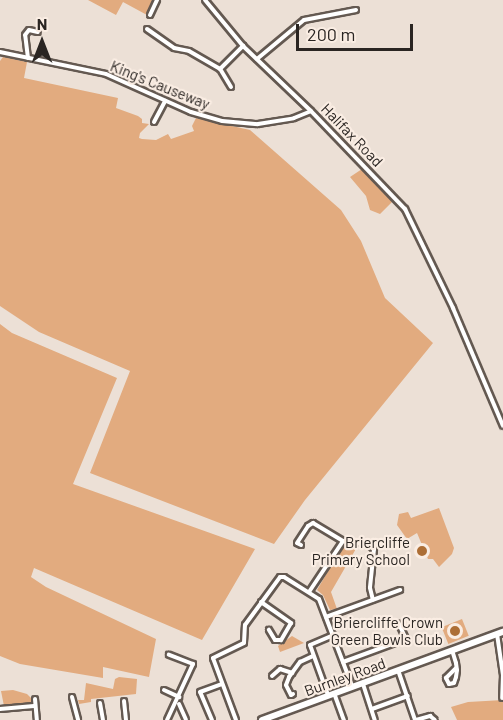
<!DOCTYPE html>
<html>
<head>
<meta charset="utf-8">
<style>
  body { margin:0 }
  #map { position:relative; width:503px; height:720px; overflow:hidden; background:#ece0d6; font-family:Barlow,sans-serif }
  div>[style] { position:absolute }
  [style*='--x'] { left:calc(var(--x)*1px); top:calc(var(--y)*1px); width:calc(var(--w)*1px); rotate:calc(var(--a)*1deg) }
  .green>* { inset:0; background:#e2ab7f; transform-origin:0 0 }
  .roads { filter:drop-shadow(2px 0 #645951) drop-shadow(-2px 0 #645951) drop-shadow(0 2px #645951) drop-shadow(0 -2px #645951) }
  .street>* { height:4px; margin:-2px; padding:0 2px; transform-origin:2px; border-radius:2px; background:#fff }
  .secondary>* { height:6px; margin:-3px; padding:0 3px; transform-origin:3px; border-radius:3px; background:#fff }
  .dots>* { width:16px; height:16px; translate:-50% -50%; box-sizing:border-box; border:3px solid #faede3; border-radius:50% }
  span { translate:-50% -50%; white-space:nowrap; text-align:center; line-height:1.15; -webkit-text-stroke:4.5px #faede3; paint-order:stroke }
  .street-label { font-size:15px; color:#2a2522 }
  .poi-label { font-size:15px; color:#2a2522 }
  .right { translate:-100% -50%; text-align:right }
  .north { position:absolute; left:12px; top:12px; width:60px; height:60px; -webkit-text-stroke:4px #faede3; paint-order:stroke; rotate:0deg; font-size:16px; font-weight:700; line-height:24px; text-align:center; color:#2a2522 }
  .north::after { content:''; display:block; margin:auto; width:21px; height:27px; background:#2a2522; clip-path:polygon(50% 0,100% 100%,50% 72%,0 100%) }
  .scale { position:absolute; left:296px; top:24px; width:117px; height:27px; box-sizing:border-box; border:3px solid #2a2522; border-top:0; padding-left:8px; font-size:18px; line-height:21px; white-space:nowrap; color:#2a2522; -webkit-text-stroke:4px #faede3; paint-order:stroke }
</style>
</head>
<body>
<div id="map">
  <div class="green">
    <i style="clip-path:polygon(88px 0,154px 0,147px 15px,123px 2px,116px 15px)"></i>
    <i style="clip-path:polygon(3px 57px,27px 62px,24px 78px,118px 98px,116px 108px,138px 116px,142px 119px,142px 123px,149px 124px,140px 133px,139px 138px,142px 139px,156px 140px,168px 134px,171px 139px,194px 131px,192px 126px,196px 118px,250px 130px,341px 210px,361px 241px,385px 298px,433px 343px,305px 500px,274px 544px,90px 473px,130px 371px,39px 332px,0 306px,0 61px)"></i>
    <i style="clip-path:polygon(365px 167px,395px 199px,380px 214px,370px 210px,366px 196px,350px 177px)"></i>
    <i style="clip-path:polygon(0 324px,12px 333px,117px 378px,73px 484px,255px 549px,202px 640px,34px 568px,31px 577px,46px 587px,156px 639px,149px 677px,103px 667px,103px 678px,20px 664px,0 656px)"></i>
    <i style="clip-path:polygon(439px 508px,454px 548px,452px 554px,439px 567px,433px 559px,428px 559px,417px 533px,407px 539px,397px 525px,399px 514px,408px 512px,411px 518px)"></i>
    <i style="clip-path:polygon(344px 544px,357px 547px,331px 592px,337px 609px,330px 610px,323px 595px,317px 590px)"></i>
    <i style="left:462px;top:619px;width:18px;height:22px;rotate:68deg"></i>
    <i style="clip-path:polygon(292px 636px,304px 643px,280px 652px,278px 646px)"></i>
    <i style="clip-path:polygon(119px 677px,137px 679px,136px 694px,91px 699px,91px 702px,79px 704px,78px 700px,84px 700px,86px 683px,113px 689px,115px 679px)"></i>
    <i style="clip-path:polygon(13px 690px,27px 694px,31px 698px,31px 703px,4px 706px,1px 691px)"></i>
    <i style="clip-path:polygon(503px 700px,503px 720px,457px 720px,451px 707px,468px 702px)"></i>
  </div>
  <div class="roads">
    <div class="street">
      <i style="--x:205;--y:0;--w:60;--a:50.4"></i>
      <i style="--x:243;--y:46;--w:94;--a:43.7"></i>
      <i style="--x:311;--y:111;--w:136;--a:46.2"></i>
      <i style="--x:405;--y:209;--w:110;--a:64.1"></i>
      <i style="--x:453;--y:308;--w:128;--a:67"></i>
      <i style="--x:150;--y:15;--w:17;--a:-65"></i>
      <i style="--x:147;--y:29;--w:33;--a:35"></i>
      <i style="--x:174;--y:48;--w:15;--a:11"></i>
      <i style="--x:189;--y:51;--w:36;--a:30"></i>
      <i style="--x:0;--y:52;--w:108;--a:11.7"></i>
      <i style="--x:106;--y:74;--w:93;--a:24.1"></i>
      <i style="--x:191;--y:112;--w:32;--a:16"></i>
      <i style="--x:222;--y:121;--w:36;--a:5"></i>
      <i style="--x:258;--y:124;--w:36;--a:-9"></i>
      <i style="--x:294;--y:118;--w:18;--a:-22"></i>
      <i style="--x:28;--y:58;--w:23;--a:-97"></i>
      <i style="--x:25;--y:35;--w:6;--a:-51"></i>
      <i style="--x:29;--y:30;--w:9;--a:13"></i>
      <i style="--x:257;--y:59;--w:61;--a:-39.7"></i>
      <i style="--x:304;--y:20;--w:53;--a:-10.9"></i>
      <i style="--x:231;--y:87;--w:21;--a:-121"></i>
      <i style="--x:220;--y:69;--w:33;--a:-45"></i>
      <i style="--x:154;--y:122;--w:24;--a:-62"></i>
      <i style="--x:301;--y:545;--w:4;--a:-153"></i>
      <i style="--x:297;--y:543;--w:20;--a:-57"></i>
      <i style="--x:308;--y:526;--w:6;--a:-31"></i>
      <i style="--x:313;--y:523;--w:35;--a:31"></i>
      <i style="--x:309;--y:592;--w:61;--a:-56.3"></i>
      <i style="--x:343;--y:541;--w:25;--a:7"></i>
      <i style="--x:368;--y:544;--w:8;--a:40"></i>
      <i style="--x:374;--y:549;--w:39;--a:96"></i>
      <i style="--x:370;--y:588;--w:12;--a:76"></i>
      <i style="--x:261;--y:602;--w:37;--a:35"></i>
      <i style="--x:291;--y:623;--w:20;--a:120"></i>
      <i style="--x:281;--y:640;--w:6;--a:180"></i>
      <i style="--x:275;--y:640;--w:12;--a:-121"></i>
      <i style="--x:326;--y:617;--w:79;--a:-20"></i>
      <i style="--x:497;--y:634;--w:41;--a:81.7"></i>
      <i style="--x:503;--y:675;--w:23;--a:92"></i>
      <i style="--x:452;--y:650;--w:14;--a:73"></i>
      <i style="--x:456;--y:663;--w:7;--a:82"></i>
      <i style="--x:457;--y:670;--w:7;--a:98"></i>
      <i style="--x:456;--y:677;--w:6;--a:108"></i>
      <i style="--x:454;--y:683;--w:5;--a:169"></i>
      <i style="--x:449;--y:684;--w:7;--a:-117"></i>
      <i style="--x:446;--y:678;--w:14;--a:-45"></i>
      <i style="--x:343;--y:662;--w:67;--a:-20.1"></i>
      <i style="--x:406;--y:639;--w:17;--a:-115"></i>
      <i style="--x:398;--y:670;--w:53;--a:71.2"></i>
      <i style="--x:272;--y:676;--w:11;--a:-41"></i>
      <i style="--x:280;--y:669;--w:13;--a:18"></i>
      <i style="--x:363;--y:684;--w:38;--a:72"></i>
      <i style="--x:164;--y:690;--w:17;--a:25"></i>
      <i style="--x:334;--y:693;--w:29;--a:70"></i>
      <i style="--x:293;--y:694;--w:2;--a:153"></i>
      <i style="--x:291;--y:695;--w:11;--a:-117"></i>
      <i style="--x:286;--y:685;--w:9;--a:-69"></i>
      <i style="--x:289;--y:677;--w:19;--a:-54"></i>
      <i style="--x:300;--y:662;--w:14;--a:-25"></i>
      <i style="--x:328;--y:695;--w:53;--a:-109.8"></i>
      <i style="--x:310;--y:645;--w:25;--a:-23"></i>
      <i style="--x:72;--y:697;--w:24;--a:75"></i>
      <i style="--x:35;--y:699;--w:21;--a:85"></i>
      <i style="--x:124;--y:701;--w:19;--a:84"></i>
      <i style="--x:100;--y:703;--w:17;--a:80"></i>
      <i style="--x:179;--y:704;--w:17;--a:66"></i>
      <i style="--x:0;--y:709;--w:34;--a:-5"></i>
      <i style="--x:372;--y:709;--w:38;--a:-20"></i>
      <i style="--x:167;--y:720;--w:62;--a:-65.1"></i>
      <i style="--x:193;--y:664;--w:26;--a:-159"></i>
      <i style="--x:212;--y:720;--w:30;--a:-113"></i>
      <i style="--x:200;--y:692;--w:23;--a:-20"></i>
      <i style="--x:236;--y:720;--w:66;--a:-110.4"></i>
      <i style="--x:213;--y:658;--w:34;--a:-26"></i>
      <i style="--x:244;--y:643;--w:18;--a:-87"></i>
      <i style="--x:245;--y:625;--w:59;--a:-53.9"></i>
      <i style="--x:280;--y:577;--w:4;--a:0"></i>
      <i style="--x:284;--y:577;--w:41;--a:32.2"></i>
      <i style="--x:319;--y:599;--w:93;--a:69.2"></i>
      <i style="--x:416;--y:720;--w:15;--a:-16"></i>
      <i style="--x:430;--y:716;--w:6;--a:39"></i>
    </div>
    <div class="secondary">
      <i style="--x:262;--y:720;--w:257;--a:-20.1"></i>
    </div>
  </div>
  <div class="dots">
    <i style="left:422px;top:551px;background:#ad6e35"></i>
    <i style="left:455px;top:631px;background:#ad6e35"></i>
  </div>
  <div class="street-label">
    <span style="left:160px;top:85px;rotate:22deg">King's Causeway</span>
    <span style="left:352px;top:135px;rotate:46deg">Halifax Road</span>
    <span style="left:345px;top:677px;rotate:-20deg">Burnley Road</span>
  </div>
  <div class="poi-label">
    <span class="right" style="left:410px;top:551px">Briercliffe<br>Primary School</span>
    <span class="right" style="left:443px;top:631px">Briercliffe Crown<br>Green Bowls Club</span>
  </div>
  <div class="north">N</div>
  <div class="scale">200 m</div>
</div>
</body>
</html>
